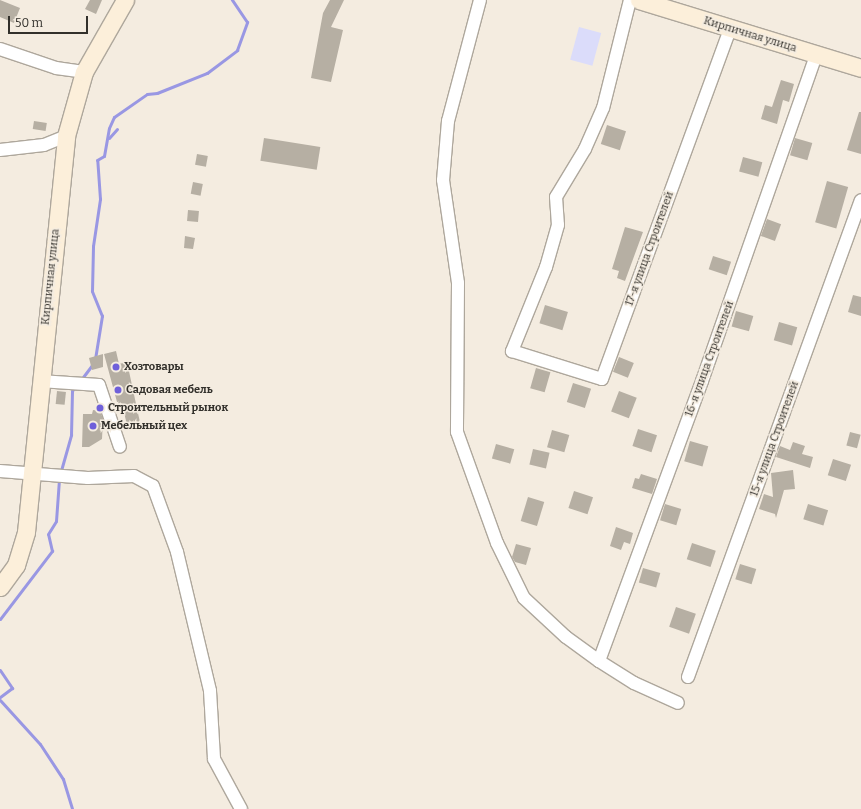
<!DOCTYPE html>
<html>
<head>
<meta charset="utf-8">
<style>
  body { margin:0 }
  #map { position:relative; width:861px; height:809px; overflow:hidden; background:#f4ece0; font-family:Bitter,serif }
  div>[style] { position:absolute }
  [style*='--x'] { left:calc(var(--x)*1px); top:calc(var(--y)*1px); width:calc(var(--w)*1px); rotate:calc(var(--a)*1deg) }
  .green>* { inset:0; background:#dbdcfa; transform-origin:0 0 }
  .stream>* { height:3px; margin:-1.5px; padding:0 1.5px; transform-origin:1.5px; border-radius:1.5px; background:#9997e3 }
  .building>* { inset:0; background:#b6afa3; transform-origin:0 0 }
  .roads { filter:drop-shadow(1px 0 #aea79c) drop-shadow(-1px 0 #aea79c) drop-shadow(0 1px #aea79c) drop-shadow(0 -1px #aea79c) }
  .street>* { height:12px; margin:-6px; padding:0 6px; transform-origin:6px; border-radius:6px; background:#fff }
  .secondary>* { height:17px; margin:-8.5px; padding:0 8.5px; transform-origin:8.5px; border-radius:8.5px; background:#fcefda }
  .dots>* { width:11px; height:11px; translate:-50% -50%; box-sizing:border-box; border:2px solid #f4ece0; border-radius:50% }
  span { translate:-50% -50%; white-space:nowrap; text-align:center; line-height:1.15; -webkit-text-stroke:3px #f4ece0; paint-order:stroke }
  .street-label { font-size:11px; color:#32302b }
  .poi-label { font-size:11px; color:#32302b; font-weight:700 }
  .left { translate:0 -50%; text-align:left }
  .scale { position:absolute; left:8px; top:16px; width:80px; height:18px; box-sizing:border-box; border:2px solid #32302b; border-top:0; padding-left:5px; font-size:12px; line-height:14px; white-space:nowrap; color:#32302b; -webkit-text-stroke:3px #f4ece0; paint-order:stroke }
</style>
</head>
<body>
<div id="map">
  <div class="green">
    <i style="left:579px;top:27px;width:23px;height:34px;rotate:15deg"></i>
  </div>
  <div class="stream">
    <i style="--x:109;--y:138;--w:12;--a:-48"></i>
    <i style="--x:95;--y:359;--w:44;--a:-80.8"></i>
    <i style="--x:102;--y:316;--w:27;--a:-112"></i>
    <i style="--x:92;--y:291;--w:45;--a:-88.7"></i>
    <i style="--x:93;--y:246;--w:48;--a:-81.5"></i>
    <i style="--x:100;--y:199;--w:39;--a:-94"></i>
    <i style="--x:97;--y:160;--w:8;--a:-30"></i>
    <i style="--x:104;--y:156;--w:28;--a:-80"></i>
    <i style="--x:109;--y:128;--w:12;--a:-66"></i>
    <i style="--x:114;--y:117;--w:40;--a:-34.9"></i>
    <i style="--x:147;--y:94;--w:10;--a:-6"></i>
    <i style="--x:157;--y:93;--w:54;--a:-21.8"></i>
    <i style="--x:207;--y:73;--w:38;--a:-37"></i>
    <i style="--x:237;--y:50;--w:30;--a:-70"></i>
    <i style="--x:247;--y:22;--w:27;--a:-124"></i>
    <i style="--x:80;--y:381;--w:21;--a:-53"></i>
    <i style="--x:60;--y:474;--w:41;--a:-74.2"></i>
    <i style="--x:71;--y:435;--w:44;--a:-88.7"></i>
    <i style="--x:72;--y:391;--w:6;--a:-59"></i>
    <i style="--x:0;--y:619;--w:86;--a:-52.6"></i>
    <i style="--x:52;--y:551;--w:17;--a:-103"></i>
    <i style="--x:48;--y:534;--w:15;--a:-58"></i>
    <i style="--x:56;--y:521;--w:42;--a:-85.9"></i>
    <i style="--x:0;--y:670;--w:22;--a:56"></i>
    <i style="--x:12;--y:688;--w:15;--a:143"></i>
    <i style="--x:0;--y:700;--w:59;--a:47.7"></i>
    <i style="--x:40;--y:744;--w:42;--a:56.7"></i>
    <i style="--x:63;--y:779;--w:31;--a:73"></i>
  </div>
  <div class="building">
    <i style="clip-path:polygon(0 0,20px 8px,14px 23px,0 17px)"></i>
    <i style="clip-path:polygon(90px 0,102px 0,96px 14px,85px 9px)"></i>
    <i style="clip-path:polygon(330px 0,344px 0,331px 27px,343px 30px,331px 82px,311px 78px,323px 13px)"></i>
    <i style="clip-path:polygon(781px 80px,794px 84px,789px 102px,783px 100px,777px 124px,761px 119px,765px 105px,772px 107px)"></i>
    <i style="clip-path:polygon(859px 112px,861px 112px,861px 154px,847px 150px)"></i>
    <i style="left:34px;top:121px;width:13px;height:8px;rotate:9deg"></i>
    <i style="left:607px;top:125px;width:20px;height:20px;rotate:18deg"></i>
    <i style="left:264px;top:138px;width:57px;height:23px;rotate:9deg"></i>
    <i style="left:795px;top:138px;width:18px;height:18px;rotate:16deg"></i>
    <i style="left:197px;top:154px;width:11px;height:11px;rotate:10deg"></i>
    <i style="left:743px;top:157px;width:20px;height:15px;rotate:15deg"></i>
    <i style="left:827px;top:181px;width:22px;height:43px;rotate:16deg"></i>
    <i style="left:193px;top:182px;width:10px;height:12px;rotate:11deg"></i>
    <i style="left:188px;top:210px;width:11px;height:11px;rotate:5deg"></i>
    <i style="left:767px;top:219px;width:15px;height:18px;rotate:20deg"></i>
    <i style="clip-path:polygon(625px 227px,643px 232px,625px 281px,617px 278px,619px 271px,612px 269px)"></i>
    <i style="clip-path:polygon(185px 236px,195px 238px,193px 249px,184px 248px)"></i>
    <i style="left:713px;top:256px;width:19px;height:14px;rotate:18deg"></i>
    <i style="clip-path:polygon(853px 295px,861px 297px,861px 316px,848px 312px)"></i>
    <i style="left:545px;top:305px;width:24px;height:19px;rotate:17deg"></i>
    <i style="left:736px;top:311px;width:18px;height:16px;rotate:16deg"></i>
    <i style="left:779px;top:322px;width:19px;height:19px;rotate:16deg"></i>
    <i style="clip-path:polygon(116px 351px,119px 364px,127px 362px,141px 427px,128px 430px,124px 412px,120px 413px,104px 354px)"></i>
    <i style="clip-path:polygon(103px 354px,103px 367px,92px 370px,89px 358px)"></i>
    <i style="left:619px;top:357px;width:16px;height:16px;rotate:22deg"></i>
    <i style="left:536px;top:368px;width:15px;height:21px;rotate:16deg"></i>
    <i style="left:573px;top:383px;width:19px;height:20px;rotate:18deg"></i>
    <i style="left:57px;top:391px;width:9px;height:13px;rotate:6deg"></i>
    <i style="left:619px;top:391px;width:19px;height:22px;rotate:21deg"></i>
    <i style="clip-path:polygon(93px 410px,100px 411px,103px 419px,102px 439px,89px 447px,82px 447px,83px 414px,92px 414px)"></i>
    <i style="left:638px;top:429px;width:20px;height:18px;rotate:18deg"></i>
    <i style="left:552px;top:430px;width:18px;height:18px;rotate:16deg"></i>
    <i style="left:850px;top:432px;width:11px;height:14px;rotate:15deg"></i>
    <i style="left:690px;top:441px;width:19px;height:21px;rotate:16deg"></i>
    <i style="clip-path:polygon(793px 442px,805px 446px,802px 454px,813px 457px,810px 468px,776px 457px,780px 446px,790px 450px)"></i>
    <i style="left:496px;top:444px;width:19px;height:15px;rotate:16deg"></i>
    <i style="left:533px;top:449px;width:17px;height:16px;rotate:13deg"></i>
    <i style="left:833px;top:459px;width:19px;height:17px;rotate:18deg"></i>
    <i style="clip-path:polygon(793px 470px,795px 489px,784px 490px,776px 518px,775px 514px,759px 509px,764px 494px,773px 497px,771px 473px)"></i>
    <i style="clip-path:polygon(641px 474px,657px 479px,652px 494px,632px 488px,635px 478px,639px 479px)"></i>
    <i style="left:574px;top:491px;width:20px;height:18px;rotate:18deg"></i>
    <i style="left:528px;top:497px;width:17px;height:25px;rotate:17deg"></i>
    <i style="left:665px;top:504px;width:17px;height:17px;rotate:17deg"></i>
    <i style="left:808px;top:504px;width:21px;height:16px;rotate:17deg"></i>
    <i style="clip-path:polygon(616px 527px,633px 533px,630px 544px,624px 542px,621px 550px,610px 546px)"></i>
    <i style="left:692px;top:543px;width:25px;height:17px;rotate:18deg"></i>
    <i style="clip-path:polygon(516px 544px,531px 548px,526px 565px,515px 562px,512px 557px)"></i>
    <i style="left:740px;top:564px;width:17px;height:16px;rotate:17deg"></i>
    <i style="left:643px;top:568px;width:18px;height:15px;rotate:16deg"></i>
    <i style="left:676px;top:607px;width:21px;height:21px;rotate:19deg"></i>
  </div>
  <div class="roads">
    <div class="street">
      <i style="--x:480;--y:0;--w:125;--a:104.8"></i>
      <i style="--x:448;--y:121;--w:59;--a:94.8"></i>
      <i style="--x:443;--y:180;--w:104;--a:81.7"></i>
      <i style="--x:458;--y:283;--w:149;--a:90.4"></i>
      <i style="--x:457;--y:432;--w:118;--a:70.2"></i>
      <i style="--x:497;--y:543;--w:61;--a:63.9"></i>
      <i style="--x:524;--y:598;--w:57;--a:42.9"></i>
      <i style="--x:566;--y:637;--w:41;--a:36"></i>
      <i style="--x:599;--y:661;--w:41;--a:32.2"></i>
      <i style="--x:634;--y:683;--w:48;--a:24.4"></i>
      <i style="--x:630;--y:0;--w:111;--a:104"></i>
      <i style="--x:603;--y:108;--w:45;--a:113.7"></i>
      <i style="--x:585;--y:149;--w:56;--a:121.1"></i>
      <i style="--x:556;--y:197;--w:28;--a:86"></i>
      <i style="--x:558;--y:225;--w:44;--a:105.9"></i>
      <i style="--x:546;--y:267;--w:91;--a:112"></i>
      <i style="--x:512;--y:351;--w:94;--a:17.3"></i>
      <i style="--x:602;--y:379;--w:372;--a:-69.9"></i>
      <i style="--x:0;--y:49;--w:59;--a:18.7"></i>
      <i style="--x:56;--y:68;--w:28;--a:8"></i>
      <i style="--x:0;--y:150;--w:44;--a:-6.5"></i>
      <i style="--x:44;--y:145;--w:24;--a:-22"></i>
      <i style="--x:40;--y:381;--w:59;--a:3.9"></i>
      <i style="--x:99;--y:385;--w:65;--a:71.3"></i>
      <i style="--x:0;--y:471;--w:88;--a:4.5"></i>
      <i style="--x:88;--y:478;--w:46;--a:-2.5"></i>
      <i style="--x:134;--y:476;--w:21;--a:28"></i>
      <i style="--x:153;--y:486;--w:70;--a:70"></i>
      <i style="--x:177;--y:552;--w:143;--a:76.6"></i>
      <i style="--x:210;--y:691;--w:68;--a:86.6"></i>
      <i style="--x:214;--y:759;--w:57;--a:61.6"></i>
      <i style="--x:599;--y:661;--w:298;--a:-69.8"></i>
      <i style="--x:702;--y:381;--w:345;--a:-70.7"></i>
      <i style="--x:688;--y:677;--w:507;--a:-70.07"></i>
    </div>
    <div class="secondary">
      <i style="--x:639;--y:0;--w:232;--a:17"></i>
      <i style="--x:0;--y:587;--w:27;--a:-54"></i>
      <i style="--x:16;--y:565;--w:34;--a:-73"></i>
      <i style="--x:26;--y:532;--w:398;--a:-84.2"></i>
      <i style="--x:66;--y:136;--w:66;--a:-74.3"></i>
      <i style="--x:84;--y:72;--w:83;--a:-60.3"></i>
    </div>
  </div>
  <div class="dots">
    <i style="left:116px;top:367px;background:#6f60da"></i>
    <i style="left:118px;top:390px;background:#6f60da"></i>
    <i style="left:100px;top:408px;background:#6f60da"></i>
    <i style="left:93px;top:426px;background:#6f60da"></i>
  </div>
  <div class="street-label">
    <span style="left:750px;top:35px;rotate:17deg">Кирпичная улица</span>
    <span style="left:650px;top:249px;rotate:-70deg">17-я улица Строителей</span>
    <span style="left:51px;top:277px;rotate:-84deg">Кирпичная улица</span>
    <span style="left:710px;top:359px;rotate:-70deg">16-я улица Строителей</span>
    <span style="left:775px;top:439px;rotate:-70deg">15-я улица Строителей</span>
  </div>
  <div class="poi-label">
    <span class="left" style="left:124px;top:367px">Хозтовары</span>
    <span class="left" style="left:126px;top:390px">Садовая мебель</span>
    <span class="left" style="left:108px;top:408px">Строительный рынок</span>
    <span class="left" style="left:101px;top:426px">Мебельный цех</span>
  </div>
  <div class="scale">50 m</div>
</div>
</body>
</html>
